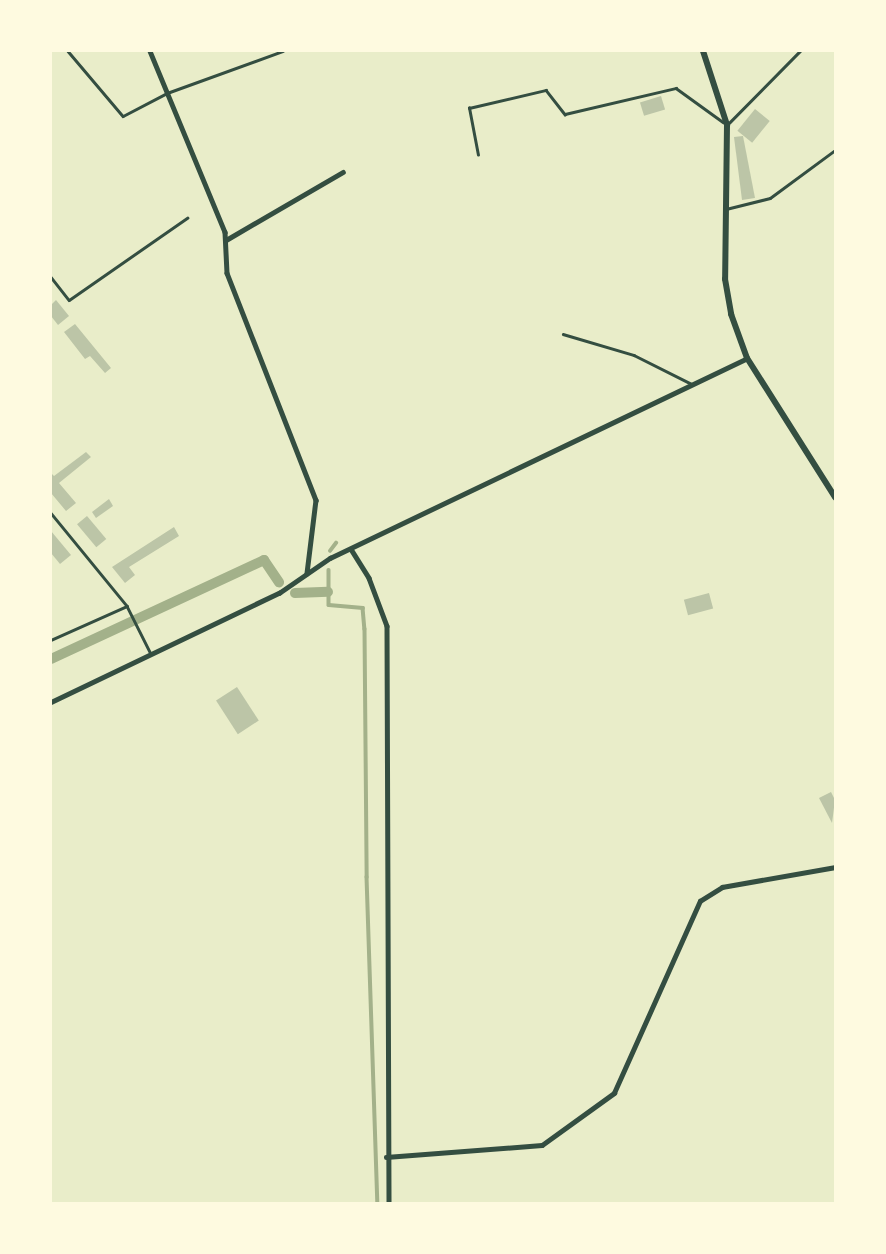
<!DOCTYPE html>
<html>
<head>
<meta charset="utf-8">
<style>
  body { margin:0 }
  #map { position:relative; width:886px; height:1254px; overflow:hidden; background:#e9edc9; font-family:Jost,sans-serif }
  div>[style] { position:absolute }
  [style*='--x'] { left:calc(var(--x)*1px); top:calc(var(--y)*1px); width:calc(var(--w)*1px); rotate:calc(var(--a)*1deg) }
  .stream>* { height:3.5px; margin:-1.75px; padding:0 1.75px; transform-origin:1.75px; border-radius:1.75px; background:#a3b18a }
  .canal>* { height:10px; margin:-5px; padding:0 5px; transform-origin:5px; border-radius:5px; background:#a3b18a }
  .building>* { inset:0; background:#bcc5a7; transform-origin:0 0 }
  .service>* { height:2.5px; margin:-1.25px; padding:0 1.25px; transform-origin:1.25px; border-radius:1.25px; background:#344e41 }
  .minor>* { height:4.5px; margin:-2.25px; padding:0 2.25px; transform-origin:2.25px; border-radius:2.25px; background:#344e41 }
  .tertiary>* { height:6px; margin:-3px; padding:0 3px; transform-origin:3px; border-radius:3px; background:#344e41 }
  span { translate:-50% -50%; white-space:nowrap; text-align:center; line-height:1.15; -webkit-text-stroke:7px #fefae0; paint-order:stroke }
  .frame { position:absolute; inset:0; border:52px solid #fefae0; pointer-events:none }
</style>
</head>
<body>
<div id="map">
  <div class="stream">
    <i style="--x:330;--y:551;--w:10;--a:-53"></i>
    <i style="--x:329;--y:570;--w:35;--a:90"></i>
    <i style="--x:329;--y:605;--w:34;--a:5"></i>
    <i style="--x:363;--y:608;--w:21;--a:85"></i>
    <i style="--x:365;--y:629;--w:248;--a:89.5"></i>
    <i style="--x:367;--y:877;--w:326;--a:88.1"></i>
  </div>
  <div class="canal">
    <i style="--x:295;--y:593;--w:33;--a:-2"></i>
    <i style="--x:51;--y:659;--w:235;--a:-24.9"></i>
    <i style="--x:264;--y:560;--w:27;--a:56"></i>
  </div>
  <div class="building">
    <i style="left:661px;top:96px;width:14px;height:22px;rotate:73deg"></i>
    <i style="left:755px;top:109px;width:19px;height:28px;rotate:39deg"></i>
    <i style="clip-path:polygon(743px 136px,755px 198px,742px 200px,734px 137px)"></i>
    <i style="clip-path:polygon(56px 300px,69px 316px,58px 325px,51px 316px,51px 305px)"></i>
    <i style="clip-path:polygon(75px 324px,111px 368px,105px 373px,90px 356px,85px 359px,64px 332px)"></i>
    <i style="clip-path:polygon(86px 452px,91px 457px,59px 483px,76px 503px,66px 511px,51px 493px,51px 473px,54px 476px)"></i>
    <i style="clip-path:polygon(109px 499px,113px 506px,96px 518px,92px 512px)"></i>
    <i style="left:87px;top:516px;width:30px;height:13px;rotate:50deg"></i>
    <i style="clip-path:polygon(174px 527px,179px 536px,129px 567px,135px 575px,125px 583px,112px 567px)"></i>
    <i style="clip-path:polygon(51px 531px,71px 555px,60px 564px,51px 553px)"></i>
    <i style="left:709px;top:593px;width:16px;height:26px;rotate:75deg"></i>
    <i style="left:237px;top:687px;width:40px;height:25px;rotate:57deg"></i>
    <i style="clip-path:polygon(831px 792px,835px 800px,832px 823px,819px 798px)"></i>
  </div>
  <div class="service">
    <i style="--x:68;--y:51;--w:85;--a:49.8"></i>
    <i style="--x:123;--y:116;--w:50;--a:-27.6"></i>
    <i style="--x:167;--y:93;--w:123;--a:-19.9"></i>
    <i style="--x:729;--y:123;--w:101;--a:-45.4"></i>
    <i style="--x:478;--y:155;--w:48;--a:-100.8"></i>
    <i style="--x:469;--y:108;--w:79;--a:-13.2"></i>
    <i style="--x:546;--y:90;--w:31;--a:52"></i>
    <i style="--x:565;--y:114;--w:114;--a:-13.2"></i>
    <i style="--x:676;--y:88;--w:58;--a:35.9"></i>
    <i style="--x:726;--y:209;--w:45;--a:-14"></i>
    <i style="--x:770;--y:198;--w:81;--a:-36.4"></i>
    <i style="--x:51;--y:277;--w:29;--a:52"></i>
    <i style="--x:69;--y:300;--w:144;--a:-34.8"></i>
    <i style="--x:563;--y:334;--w:74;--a:16.5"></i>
    <i style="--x:634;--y:355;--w:65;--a:26.6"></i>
    <i style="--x:51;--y:513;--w:120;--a:50.7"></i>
    <i style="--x:127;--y:606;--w:54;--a:63.4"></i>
    <i style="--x:51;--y:640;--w:83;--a:-24.1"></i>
  </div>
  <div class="minor">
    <i style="--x:150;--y:51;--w:196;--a:67.5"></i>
    <i style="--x:225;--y:232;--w:41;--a:87.2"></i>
    <i style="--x:227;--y:273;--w:244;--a:68.6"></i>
    <i style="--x:316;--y:500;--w:74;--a:97"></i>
    <i style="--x:226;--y:240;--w:135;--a:-30.2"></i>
    <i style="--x:351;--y:549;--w:34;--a:58"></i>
    <i style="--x:369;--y:578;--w:51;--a:69.4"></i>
    <i style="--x:387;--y:626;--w:577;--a:89.8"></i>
    <i style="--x:51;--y:702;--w:253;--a:-25.6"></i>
    <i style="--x:279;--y:593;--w:62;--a:-34.5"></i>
    <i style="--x:330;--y:558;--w:462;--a:-25.6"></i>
    <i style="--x:386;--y:1157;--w:156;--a:-4.4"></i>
    <i style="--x:542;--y:1145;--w:89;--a:-35.8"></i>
    <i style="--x:614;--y:1093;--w:210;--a:-65.9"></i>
    <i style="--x:700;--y:901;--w:26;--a:-32"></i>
    <i style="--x:722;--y:887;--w:115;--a:-10"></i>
  </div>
  <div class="tertiary">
    <i style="--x:703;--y:51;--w:78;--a:72"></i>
    <i style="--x:727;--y:125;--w:154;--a:90.7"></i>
    <i style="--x:725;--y:279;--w:36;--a:80"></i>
    <i style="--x:731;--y:314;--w:47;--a:70"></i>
    <i style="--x:747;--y:358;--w:165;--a:57.7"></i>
  </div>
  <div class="frame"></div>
</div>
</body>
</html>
